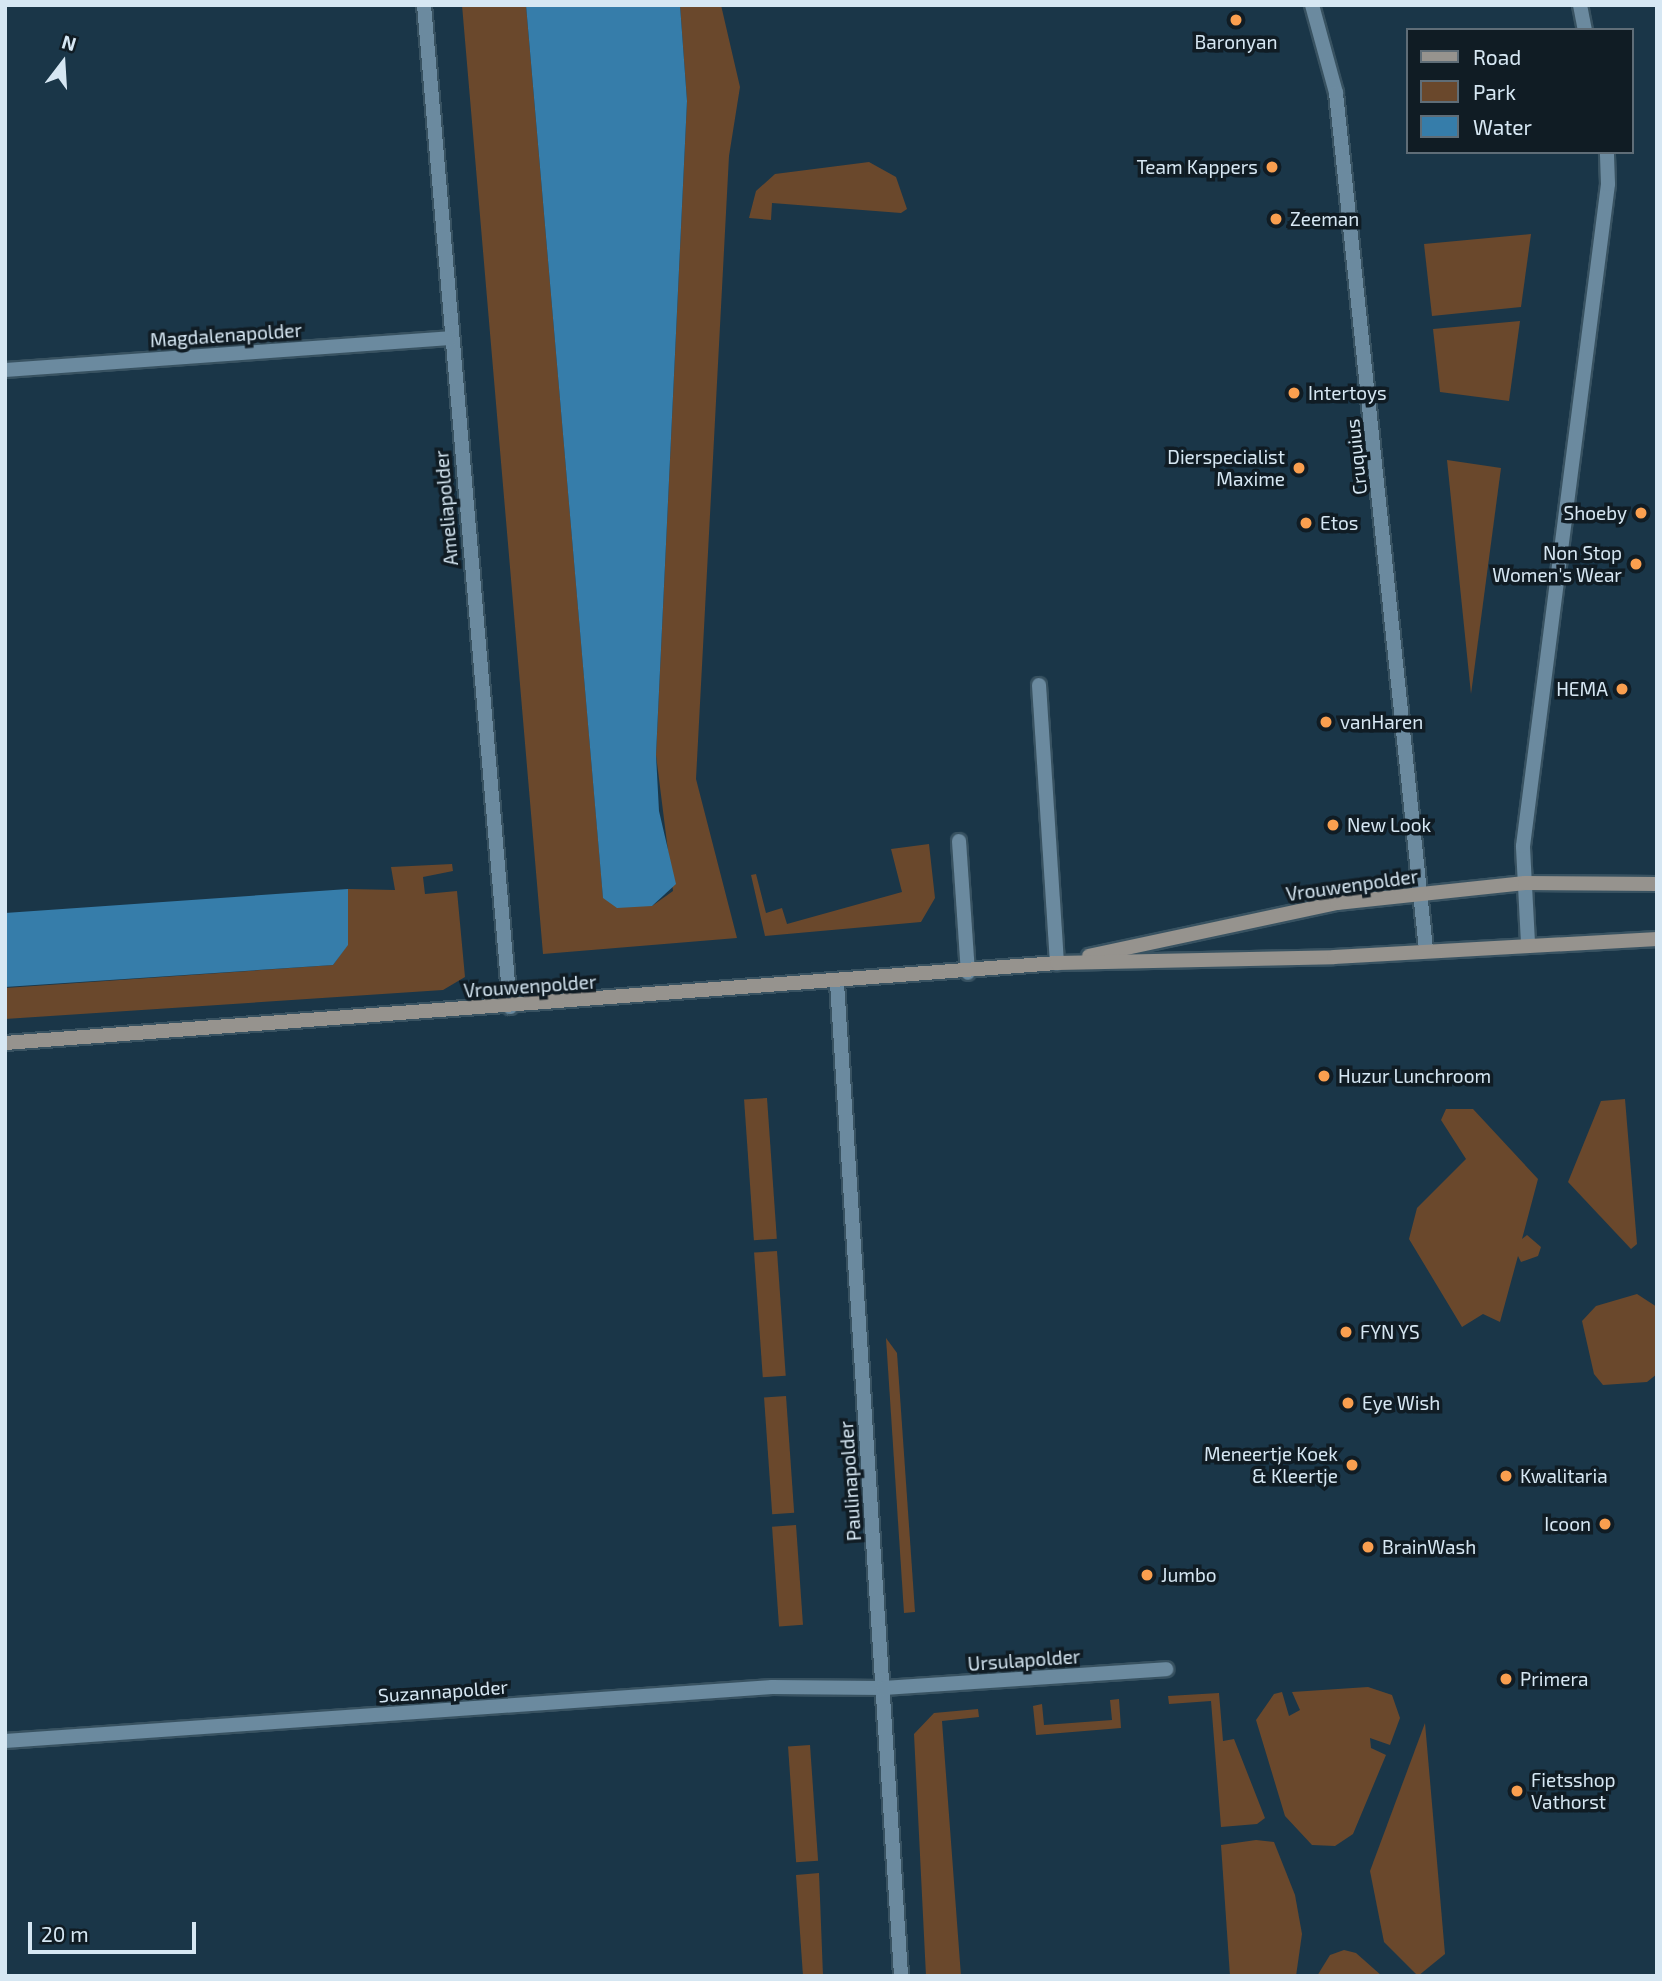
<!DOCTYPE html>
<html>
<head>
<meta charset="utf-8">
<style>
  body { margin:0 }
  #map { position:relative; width:1662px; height:1981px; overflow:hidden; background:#1a3648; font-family:"Exo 2",sans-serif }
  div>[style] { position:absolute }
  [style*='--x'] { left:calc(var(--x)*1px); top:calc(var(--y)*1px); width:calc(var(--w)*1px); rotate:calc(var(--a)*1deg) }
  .green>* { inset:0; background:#6a482c; transform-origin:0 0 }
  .water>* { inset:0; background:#367daa }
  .roads { filter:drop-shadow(2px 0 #385261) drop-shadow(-2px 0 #385261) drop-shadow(0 2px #385261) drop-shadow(0 -2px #385261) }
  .lane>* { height:14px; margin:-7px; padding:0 7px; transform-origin:7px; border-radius:7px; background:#6b8a9f }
  .street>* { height:14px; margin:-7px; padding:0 7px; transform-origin:7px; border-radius:7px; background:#6b8a9f }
  .secondary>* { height:14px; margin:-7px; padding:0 7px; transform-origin:7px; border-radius:7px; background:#96938e }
  .dots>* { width:19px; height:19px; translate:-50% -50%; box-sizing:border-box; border:4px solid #101c24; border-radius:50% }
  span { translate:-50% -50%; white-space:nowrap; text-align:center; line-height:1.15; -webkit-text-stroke:7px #101c24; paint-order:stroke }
  .poi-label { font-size:19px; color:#d6e7f3 }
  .right { translate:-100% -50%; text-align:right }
  .left { translate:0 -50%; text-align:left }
  .street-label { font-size:19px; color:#d6e7f3 }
  .frame { position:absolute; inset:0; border:7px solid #d6e7f3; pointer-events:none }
  .legend { position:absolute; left:1406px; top:28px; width:228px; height:126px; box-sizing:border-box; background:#101c24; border:2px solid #5f6d77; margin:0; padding:9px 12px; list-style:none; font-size:21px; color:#d6e7f3 }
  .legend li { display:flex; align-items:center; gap:14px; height:35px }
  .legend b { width:35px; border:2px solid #5f6d77 }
  .north { position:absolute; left:28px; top:28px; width:70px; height:70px; -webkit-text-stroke:5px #101c24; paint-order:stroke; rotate:17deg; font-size:19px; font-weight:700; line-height:28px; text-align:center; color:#d6e7f3 }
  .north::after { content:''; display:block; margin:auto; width:24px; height:32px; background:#d6e7f3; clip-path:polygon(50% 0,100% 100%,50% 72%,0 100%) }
  .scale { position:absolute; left:28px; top:1922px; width:168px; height:32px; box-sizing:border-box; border:4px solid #d6e7f3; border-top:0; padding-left:9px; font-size:21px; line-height:24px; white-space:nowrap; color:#d6e7f3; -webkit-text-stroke:5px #101c24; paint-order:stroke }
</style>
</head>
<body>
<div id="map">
  <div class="green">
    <i style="clip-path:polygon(462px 5px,526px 5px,603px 897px,652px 906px,673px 891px,656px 755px,687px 101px,680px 5px,721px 5px,740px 87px,729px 156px,696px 779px,737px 938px,543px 954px)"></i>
    <i style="clip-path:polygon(869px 162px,896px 177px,907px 209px,901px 213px,772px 203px,771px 220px,749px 218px,756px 191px,775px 174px)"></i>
    <i style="clip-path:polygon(1531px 234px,1521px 307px,1432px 316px,1424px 244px)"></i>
    <i style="clip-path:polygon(1520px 321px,1509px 401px,1440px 392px,1433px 329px)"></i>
    <i style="clip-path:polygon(1447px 460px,1501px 468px,1471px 694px)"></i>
    <i style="clip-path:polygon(929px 844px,935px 898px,921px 922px,765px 936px,751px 875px,756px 874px,766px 913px,782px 908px,787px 924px,902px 892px,891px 849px)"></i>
    <i style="clip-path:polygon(452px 864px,453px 871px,423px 877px,425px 894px,457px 891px,465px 977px,443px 990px,5px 1019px,5px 988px,333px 965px,348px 944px,348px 889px,395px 890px,391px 867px)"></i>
    <i style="left:767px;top:1098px;width:141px;height:23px;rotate:86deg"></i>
    <i style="clip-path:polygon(1625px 1099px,1637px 1244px,1631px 1249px,1568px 1182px,1601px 1101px)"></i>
    <i style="clip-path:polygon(1446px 1109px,1473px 1109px,1538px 1179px,1522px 1239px,1527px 1235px,1541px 1247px,1538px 1256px,1521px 1262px,1518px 1256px,1500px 1322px,1483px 1314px,1462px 1327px,1409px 1239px,1417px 1208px,1466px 1159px,1441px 1120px)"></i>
    <i style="left:777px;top:1251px;width:125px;height:23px;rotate:86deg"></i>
    <i style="clip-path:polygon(1637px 1294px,1657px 1307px,1657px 1374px,1647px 1382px,1603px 1385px,1594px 1374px,1582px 1321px,1596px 1306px)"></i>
    <i style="clip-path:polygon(886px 1338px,897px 1353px,915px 1612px,904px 1613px)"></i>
    <i style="left:786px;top:1396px;width:117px;height:22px;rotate:86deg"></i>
    <i style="left:796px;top:1525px;width:100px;height:24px;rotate:86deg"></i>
    <i style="clip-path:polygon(1368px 1687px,1392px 1695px,1400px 1718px,1390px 1745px,1370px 1738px,1371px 1748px,1386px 1755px,1353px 1834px,1335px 1846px,1312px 1845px,1285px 1816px,1256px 1720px,1274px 1694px,1282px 1692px,1289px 1716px,1300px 1710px,1292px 1692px)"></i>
    <i style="clip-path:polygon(1219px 1693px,1223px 1741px,1234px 1739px,1265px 1818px,1257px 1824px,1221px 1827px,1211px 1701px,1169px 1704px,1168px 1696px)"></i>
    <i style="clip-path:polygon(1119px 1699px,1121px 1728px,1036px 1735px,1033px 1706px,1042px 1704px,1044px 1725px,1112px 1720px,1110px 1700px)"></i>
    <i style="clip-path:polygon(978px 1709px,979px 1717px,942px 1721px,961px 1976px,926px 1976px,914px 1734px,934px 1713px)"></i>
    <i style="clip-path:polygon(1425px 1723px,1445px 1954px,1418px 1976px,1384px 1942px,1370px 1871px)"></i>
    <i style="left:810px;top:1745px;width:116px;height:22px;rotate:86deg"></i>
    <i style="clip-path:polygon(1256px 1840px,1274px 1842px,1295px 1895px,1302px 1934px,1296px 1976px,1230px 1976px,1221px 1845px)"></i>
    <i style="clip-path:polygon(819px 1873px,823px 1976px,803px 1976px,796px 1875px)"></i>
    <i style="clip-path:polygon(1344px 1950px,1356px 1953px,1382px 1976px,1317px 1976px,1330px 1955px)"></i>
  </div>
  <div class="water">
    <i style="clip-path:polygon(526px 5px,680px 5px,687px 101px,656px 755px,659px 811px,676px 884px,652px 906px,617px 908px,603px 898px)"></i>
    <i style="clip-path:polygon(348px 889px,348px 945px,333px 965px,5px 987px,5px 913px)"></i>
  </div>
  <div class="roads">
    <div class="lane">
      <i style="--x:1039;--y:685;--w:279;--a:86.3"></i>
      <i style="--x:959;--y:841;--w:132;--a:86.1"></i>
    </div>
    <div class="street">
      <i style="--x:424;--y:5;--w:1006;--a:85.09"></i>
      <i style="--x:1312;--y:5;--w:91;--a:74.7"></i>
      <i style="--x:1336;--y:93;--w:861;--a:84"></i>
      <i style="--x:1580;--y:5;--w:25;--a:79"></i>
      <i style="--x:5;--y:370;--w:446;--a:-4.1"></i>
      <i style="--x:1528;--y:943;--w:97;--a:-93"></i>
      <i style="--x:1523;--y:846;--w:667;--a:-82.68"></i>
      <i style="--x:1608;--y:184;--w:32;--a:-92"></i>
      <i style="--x:837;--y:983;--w:995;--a:86.31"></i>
      <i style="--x:5;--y:1741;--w:769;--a:-4.03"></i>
      <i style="--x:772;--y:1687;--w:111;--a:0.5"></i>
      <i style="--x:883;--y:1688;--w:284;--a:-3.8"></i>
    </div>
    <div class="secondary">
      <i style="--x:1089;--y:956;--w:254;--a:-12.1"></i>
      <i style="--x:1337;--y:903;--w:189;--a:-6.1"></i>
      <i style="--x:1525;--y:883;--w:132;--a:0.4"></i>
      <i style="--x:5;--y:1043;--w:1055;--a:-4.35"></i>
      <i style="--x:1057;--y:963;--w:277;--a:-1.2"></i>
      <i style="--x:1334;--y:957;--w:324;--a:-3.2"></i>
    </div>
  </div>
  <div class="dots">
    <i style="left:1236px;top:20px;background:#fa9f4f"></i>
    <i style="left:1272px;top:167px;background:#fa9f4f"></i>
    <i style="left:1276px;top:219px;background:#fa9f4f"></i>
    <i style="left:1294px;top:393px;background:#fa9f4f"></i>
    <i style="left:1299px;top:468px;background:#fa9f4f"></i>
    <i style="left:1641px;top:513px;background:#fa9f4f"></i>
    <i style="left:1306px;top:523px;background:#fa9f4f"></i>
    <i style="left:1636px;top:564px;background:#fa9f4f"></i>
    <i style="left:1622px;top:689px;background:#fa9f4f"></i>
    <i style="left:1326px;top:722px;background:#fa9f4f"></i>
    <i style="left:1333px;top:825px;background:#fa9f4f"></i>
    <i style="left:1324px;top:1076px;background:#fa9f4f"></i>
    <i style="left:1346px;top:1332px;background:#fa9f4f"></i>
    <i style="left:1348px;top:1403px;background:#fa9f4f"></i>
    <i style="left:1352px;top:1465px;background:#fa9f4f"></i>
    <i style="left:1506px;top:1476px;background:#fa9f4f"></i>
    <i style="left:1605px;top:1524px;background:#fa9f4f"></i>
    <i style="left:1368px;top:1547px;background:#fa9f4f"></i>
    <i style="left:1147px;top:1575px;background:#fa9f4f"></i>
    <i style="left:1506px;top:1679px;background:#fa9f4f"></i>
    <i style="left:1517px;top:1791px;background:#fa9f4f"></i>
  </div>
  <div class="poi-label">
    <span style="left:1236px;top:42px">Baronyan</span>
    <span class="right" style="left:1258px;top:167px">Team Kappers</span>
    <span class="left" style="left:1290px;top:219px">Zeeman</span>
    <span class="left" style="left:1308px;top:393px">Intertoys</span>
    <span class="right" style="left:1285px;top:468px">Dierspecialist<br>Maxime</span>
    <span class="right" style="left:1627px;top:513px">Shoeby</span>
    <span class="left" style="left:1320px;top:523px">Etos</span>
    <span class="right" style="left:1622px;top:564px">Non Stop<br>Women's Wear</span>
    <span class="right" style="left:1608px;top:689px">HEMA</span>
    <span class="left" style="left:1340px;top:722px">vanHaren</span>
    <span class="left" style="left:1347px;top:825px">New Look</span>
    <span class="left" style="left:1338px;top:1076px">Huzur Lunchroom</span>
    <span class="left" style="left:1360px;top:1332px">FYN YS</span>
    <span class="left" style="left:1362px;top:1403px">Eye Wish</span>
    <span class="right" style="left:1338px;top:1465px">Meneertje Koek<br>&amp; Kleertje</span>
    <span class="left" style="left:1520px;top:1476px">Kwalitaria</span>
    <span class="right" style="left:1591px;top:1524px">Icoon</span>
    <span class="left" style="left:1382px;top:1547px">BrainWash</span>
    <span class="left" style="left:1161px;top:1575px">Jumbo</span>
    <span class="left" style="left:1520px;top:1679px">Primera</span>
    <span class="left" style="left:1531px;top:1791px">Fietsshop<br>Vathorst</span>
  </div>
  <div class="street-label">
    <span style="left:226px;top:335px;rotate:-4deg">Magdalenapolder</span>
    <span style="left:1356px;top:457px;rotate:-96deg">Cruquius</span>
    <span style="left:446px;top:508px;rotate:-95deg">Ameliapolder</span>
    <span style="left:1352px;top:885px;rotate:-8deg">Vrouwenpolder</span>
    <span style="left:530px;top:986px;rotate:-4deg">Vrouwenpolder</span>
    <span style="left:850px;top:1481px;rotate:-94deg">Paulinapolder</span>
    <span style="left:1024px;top:1660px;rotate:-4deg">Ursulapolder</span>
    <span style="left:443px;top:1691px;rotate:-4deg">Suzannapolder</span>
  </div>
  <div class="frame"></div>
  <ul class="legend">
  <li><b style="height:9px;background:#96938e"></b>Road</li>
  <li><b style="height:19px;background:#6a482c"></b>Park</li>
  <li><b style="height:19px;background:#367daa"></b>Water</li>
  </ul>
  <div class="north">N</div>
  <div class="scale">20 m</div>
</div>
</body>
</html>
